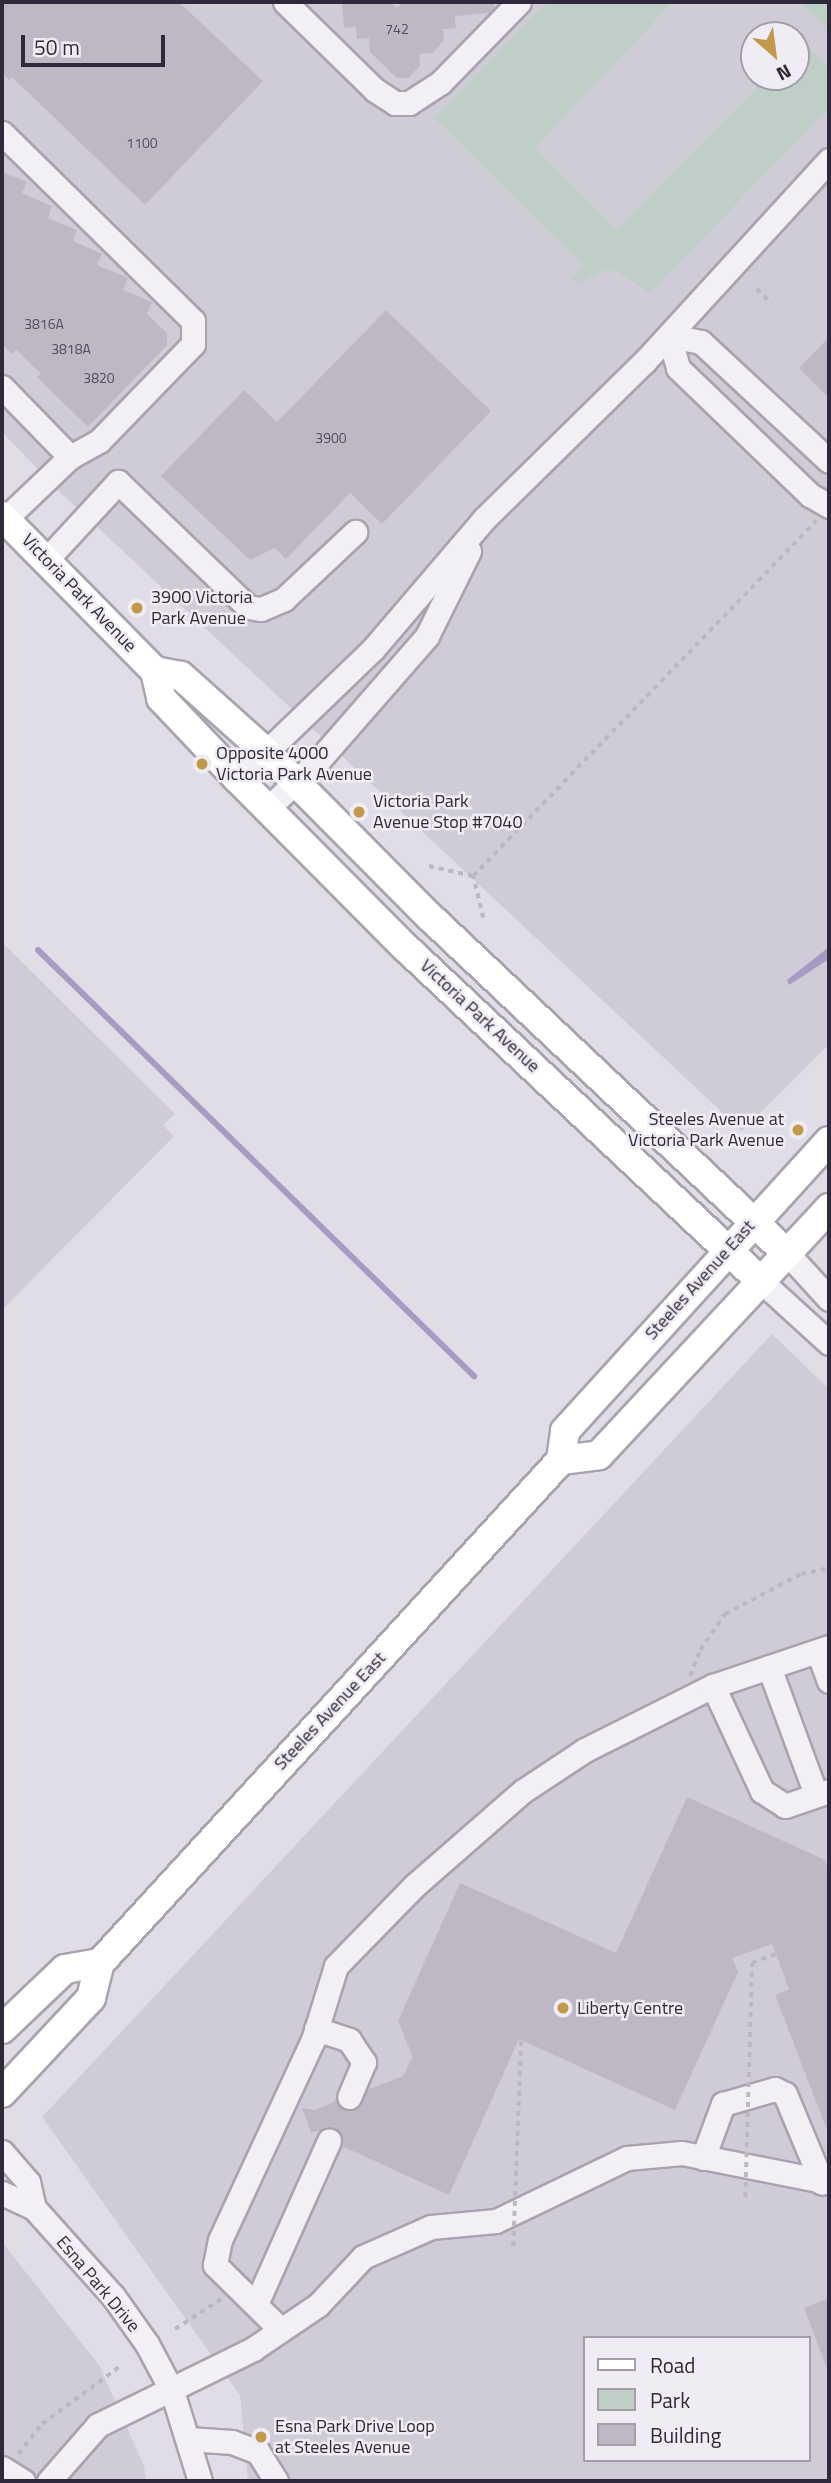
<!DOCTYPE html>
<html>
<head>
<meta charset="utf-8">
<style>
  body { margin:0 }
  #map { position:relative; width:831px; height:2483px; overflow:hidden; background:#e1dde6; font-family:"Titillium Web",sans-serif }
  div>[style] { position:absolute }
  [style*='--x'] { left:calc(var(--x)*1px); top:calc(var(--y)*1px); width:calc(var(--w)*1px); rotate:calc(var(--a)*1deg) }
  .built>* { inset:0; background:#d0ccd7 }
  .green>* { inset:0; background:#bfcfc8 }
  .water>* { inset:0; background:#a79bc3 }
  .stream>* { height:6px; margin:-3px; padding:0 3px; transform-origin:3px; border-radius:3px; background:#a79bc3 }
  .building>* { inset:0; background:#beb8c5 }
  .minor-tunnel>* { height:23px; margin-top:-11.5px; transform-origin:0; background:repeating-linear-gradient(90deg,#beb9c4 0 23px,transparent 0 34px) }
  .path>* { height:3.5px; margin-top:-1.75px; transform-origin:0; background:repeating-linear-gradient(90deg,#bcb8c1 0 5px,transparent 0 10px) }
  .roads { filter:drop-shadow(2px 0 #a8a3af) drop-shadow(-2px 0 #a8a3af) drop-shadow(0 2px #a8a3af) drop-shadow(0 -2px #a8a3af) }
  .minor>* { height:23px; margin:-11.5px; padding:0 11.5px; transform-origin:11.5px; border-radius:11.5px; background:#f2f0f5 }
  .major>* { height:28px; margin:-14px; padding:0 14px; transform-origin:14px; border-radius:14px; background:#fff }
  .path-bridge>* { height:3.5px; margin-top:-1.75px; transform-origin:0; background:repeating-linear-gradient(90deg,#bcb8c1 0 5px,transparent 0 10px) }
  .dots>* { width:19px; height:19px; translate:-50% -50%; box-sizing:border-box; border:4px solid #efecf4; border-radius:50% }
  span { translate:-50% -50%; white-space:nowrap; text-align:center; line-height:1.15; -webkit-text-stroke:5px #efecf4; paint-order:stroke }
  .number-label { font-size:14px; color:#544c5e }
  .number-label span { -webkit-text-stroke-width:0 }
  .street-label { font-size:18px; color:#30283b }
  .poi-label { font-size:18px; color:#30283b }
  .left { translate:0 -50%; text-align:left }
  .right { translate:-100% -50%; text-align:right }
  .frame { position:absolute; inset:0; border:4px solid #30283b; pointer-events:none }
  .legend { position:absolute; left:583px; top:2336px; width:228px; height:126px; box-sizing:border-box; background:#efecf4; border:2px solid #a39eaa; margin:0; padding:9px 12px; list-style:none; font-size:21px; color:#30283b }
  .legend li { display:flex; align-items:center; gap:14px; height:35px }
  .legend b { width:35px; border:2px solid #a39eaa }
  .north { position:absolute; left:740px; top:21px; width:70px; height:70px; box-sizing:border-box; background:#efecf4; border:2px solid #a39eaa; border-radius:50%; rotate:152deg; font-size:19px; font-weight:700; line-height:28px; text-align:center; color:#30283b }
  .north::after { content:''; display:block; margin:auto; width:24px; height:32px; background:#c2984b; clip-path:polygon(50% 0,100% 100%,50% 72%,0 100%) }
  .scale { position:absolute; left:21px; top:35px; width:144px; height:32px; box-sizing:border-box; border:4px solid #30283b; border-top:0; padding-left:9px; font-size:21px; line-height:24px; white-space:nowrap; color:#30283b; -webkit-text-stroke:5px #efecf4; paint-order:stroke }
</style>
</head>
<body>
<div id="map">
  <div class="built">
    <i style="clip-path:polygon(evenodd,2px 2px,829px 2px,829px 1044px,742px 1131px,61px 493px,2px 432px,2px 2px,754px 35px,796px 35px,796px 77px,754px 77px,754px 35px)"></i>
    <i style="clip-path:polygon(2px 942px,175px 1114px,163px 1125px,174px 1136px,2px 1310px)"></i>
    <i style="clip-path:polygon(evenodd,772px 1334px,829px 1389px,829px 2481px,248px 2481px,240px 2395px,42px 2117px,772px 1334px,584px 2338px,808px 2338px,808px 2460px,584px 2460px,584px 2338px)"></i>
    <i style="clip-path:polygon(2px 2242px,99px 2365px,144px 2466px,146px 2481px,2px 2481px)"></i>
  </div>
  <div class="green">
    <i style="clip-path:polygon(547px 2px,673px 2px,535px 148px,617px 230px,767px 77px,796px 77px,796px 48px,803px 40px,829px 69px,829px 108px,650px 293px,618px 272px,605px 270px,578px 283px,572px 278px,584px 265px,434px 118px)"></i>
    <i style="clip-path:polygon(800px 2px,829px 2px,829px 29px,821px 22px)"></i>
  </div>
  <div class="water">
    <i style="clip-path:polygon(829px 947px,829px 959px,789px 985px,787px 980px)"></i>
  </div>
  <div class="stream">
    <i style="--x:38;--y:950;--w:610;--a:44.34"></i>
  </div>
  <div class="building">
    <i style="clip-path:polygon(2px 2px,179px 2px,263px 81px,145px 205px,12px 77px,9px 80px,2px 73px)"></i>
    <i style="clip-path:polygon(342px 2px,390px 2px,397px 8px,404px 2px,494px 2px,494px 8px,489px 13px,455px 16px,456px 28px,443px 29px,444px 40px,433px 53px,419px 54px,420px 66px,408px 78px,397px 78px,370px 52px,369px 38px,357px 39px,356px 27px,344px 28px)"></i>
    <i style="clip-path:polygon(2px 172px,27px 182px,22px 193px,52px 206px,48px 218px,77px 230px,73px 241px,102px 254px,97px 265px,128px 278px,123px 290px,152px 302px,147px 314px,167px 333px,167px 345px,88px 427px,37px 377px,41px 374px,17px 350px,12px 354px,2px 344px)"></i>
    <i style="clip-path:polygon(386px 310px,491px 411px,382px 524px,350px 493px,286px 559px,275px 548px,250px 560px,161px 476px,244px 390px,277px 422px)"></i>
    <i style="clip-path:polygon(829px 337px,829px 398px,799px 368px)"></i>
    <i style="clip-path:polygon(687px 1797px,825px 1860px,829px 1871px,829px 2135px,775px 1995px,789px 1989px,772px 1944px,732px 1958px,738px 1972px,675px 2110px,519px 2039px,449px 2195px,342px 2146px,335px 2129px,311px 2132px,302px 2108px,315px 2110px,336px 2101px,351px 2111px,367px 2090px,403px 2076px,413px 2057px,398px 2021px,460px 1883px,616px 1953px)"></i>
    <i style="clip-path:polygon(829px 2298px,829px 2371px,828px 2371px,804px 2308px)"></i>
  </div>
  <div class="minor-tunnel">
    <i style="--x:329;--y:2141;--w:48;--a:-65.6"></i>
  </div>
  <div class="path">
    <i style="--x:757;--y:289;--w:21;--a:45"></i>
    <i style="--x:429;--y:866;--w:45;--a:12.8"></i>
    <i style="--x:483;--y:918;--w:43;--a:-103.4"></i>
    <i style="--x:473;--y:876;--w:494;--a:-46"></i>
    <i style="--x:690;--y:1676;--w:28;--a:-69"></i>
    <i style="--x:700;--y:1650;--w:44;--a:-55.2"></i>
    <i style="--x:725;--y:1614;--w:86;--a:-27.8"></i>
    <i style="--x:801;--y:1574;--w:29;--a:-12"></i>
    <i style="--x:175;--y:2329;--w:57;--a:-32.9"></i>
    <i style="--x:18;--y:2454;--w:38;--a:-51"></i>
    <i style="--x:42;--y:2424;--w:96;--a:-36.5"></i>
  </div>
  <div class="roads">
    <div class="minor">
      <i style="--x:285;--y:2;--w:126;--a:44.4"></i>
      <i style="--x:375;--y:90;--w:24;--a:33"></i>
      <i style="--x:395;--y:103;--w:14;--a:0"></i>
      <i style="--x:409;--y:103;--w:37;--a:-33"></i>
      <i style="--x:440;--y:83;--w:113;--a:-45.7"></i>
      <i style="--x:2;--y:133;--w:268;--a:44.5"></i>
      <i style="--x:193;--y:321;--w:23;--a:90"></i>
      <i style="--x:193;--y:344;--w:135;--a:134.1"></i>
      <i style="--x:99;--y:441;--w:33;--a:151"></i>
      <i style="--x:70;--y:457;--w:90;--a:136.4"></i>
      <i style="--x:2;--y:387;--w:98;--a:45.8"></i>
      <i style="--x:829;--y:461;--w:175;--a:-137.1"></i>
      <i style="--x:701;--y:342;--w:33;--a:-169"></i>
      <i style="--x:669;--y:336;--w:33;--a:74"></i>
      <i style="--x:678;--y:368;--w:183;--a:43.9"></i>
      <i style="--x:810;--y:495;--w:22;--a:30"></i>
      <i style="--x:47;--y:559;--w:105;--a:-47.3"></i>
      <i style="--x:118;--y:482;--w:180;--a:43.9"></i>
      <i style="--x:248;--y:607;--w:13;--a:9"></i>
      <i style="--x:261;--y:609;--w:25;--a:-23"></i>
      <i style="--x:284;--y:599;--w:98;--a:-43.3"></i>
      <i style="--x:238;--y:779;--w:187;--a:-43.9"></i>
      <i style="--x:373;--y:649;--w:171;--a:-49.5"></i>
      <i style="--x:484;--y:519;--w:224;--a:-44.5"></i>
      <i style="--x:644;--y:362;--w:274;--a:-47.5"></i>
      <i style="--x:268;--y:808;--w:70;--a:-43.3"></i>
      <i style="--x:319;--y:760;--w:164;--a:-48.9"></i>
      <i style="--x:427;--y:636;--w:95;--a:-63.7"></i>
      <i style="--x:787;--y:1253;--w:62;--a:47.6"></i>
      <i style="--x:762;--y:1282;--w:91;--a:42.3"></i>
      <i style="--x:818;--y:1651;--w:32;--a:70"></i>
      <i style="--x:769;--y:1667;--w:136;--a:69.8"></i>
      <i style="--x:713;--y:1686;--w:116;--a:65"></i>
      <i style="--x:762;--y:1791;--w:27;--a:33"></i>
      <i style="--x:785;--y:1806;--w:46;--a:-18.8"></i>
      <i style="--x:316;--y:2029;--w:35;--a:18"></i>
      <i style="--x:349;--y:2040;--w:27;--a:56"></i>
      <i style="--x:364;--y:2062;--w:38;--a:113"></i>
      <i style="--x:2;--y:2152;--w:40;--a:49"></i>
      <i style="--x:28;--y:2182;--w:27;--a:77"></i>
      <i style="--x:34;--y:2208;--w:118;--a:48.1"></i>
      <i style="--x:113;--y:2296;--w:59;--a:54.7"></i>
      <i style="--x:147;--y:2344;--w:53;--a:62"></i>
      <i style="--x:172;--y:2391;--w:94;--a:72.7"></i>
      <i style="--x:703;--y:2158;--w:58;--a:-69.7"></i>
      <i style="--x:723;--y:2104;--w:54;--a:-16.1"></i>
      <i style="--x:775;--y:2089;--w:11;--a:27"></i>
      <i style="--x:785;--y:2094;--w:96;--a:67.4"></i>
      <i style="--x:2;--y:2193;--w:35;--a:25"></i>
      <i style="--x:256;--y:2304;--w:179;--a:-65.9"></i>
      <i style="--x:281;--y:2330;--w:93;--a:-135.4"></i>
      <i style="--x:215;--y:2265;--w:25;--a:-79"></i>
      <i style="--x:220;--y:2240;--w:221;--a:-65.1"></i>
      <i style="--x:313;--y:2040;--w:77;--a:-72.7"></i>
      <i style="--x:336;--y:1966;--w:112;--a:-45.7"></i>
      <i style="--x:414;--y:1886;--w:145;--a:-41.1"></i>
      <i style="--x:523;--y:1791;--w:74;--a:-33.5"></i>
      <i style="--x:585;--y:1750;--w:143;--a:-26.6"></i>
      <i style="--x:713;--y:1686;--w:122;--a:-18.6"></i>
      <i style="--x:188;--y:2439;--w:44;--a:3.9"></i>
      <i style="--x:232;--y:2442;--w:28;--a:21"></i>
      <i style="--x:258;--y:2452;--w:34;--a:58"></i>
      <i style="--x:2;--y:2468;--w:25;--a:32"></i>
      <i style="--x:49;--y:2481;--w:74;--a:-48.8"></i>
      <i style="--x:98;--y:2425;--w:173;--a:-26.1"></i>
      <i style="--x:253;--y:2349;--w:78;--a:-34.1"></i>
      <i style="--x:318;--y:2305;--w:66;--a:-46.8"></i>
      <i style="--x:363;--y:2257;--w:74;--a:-23.8"></i>
      <i style="--x:431;--y:2227;--w:65;--a:-5.3"></i>
      <i style="--x:496;--y:2221;--w:145;--a:-25.7"></i>
      <i style="--x:627;--y:2158;--w:55;--a:-5.2"></i>
      <i style="--x:682;--y:2153;--w:150;--a:11.2"></i>
    </div>
    <div class="major">
      <i style="--x:2;--y:516;--w:218;--a:45.4"></i>
      <i style="--x:155;--y:671;--w:28;--a:77"></i>
      <i style="--x:161;--y:698;--w:112;--a:46.5"></i>
      <i style="--x:238;--y:779;--w:238;--a:45.2"></i>
      <i style="--x:406;--y:948;--w:488;--a:43.2"></i>
      <i style="--x:155;--y:671;--w:26;--a:11"></i>
      <i style="--x:181;--y:676;--w:114;--a:41.8"></i>
      <i style="--x:266;--y:752;--w:233;--a:45.2"></i>
      <i style="--x:430;--y:917;--w:490;--a:43.3"></i>
      <i style="--x:561;--y:1460;--w:38;--a:-7"></i>
      <i style="--x:599;--y:1455;--w:338;--a:-47"></i>
      <i style="--x:2;--y:2029;--w:87;--a:-43.6"></i>
      <i style="--x:65;--y:1969;--w:36;--a:-10"></i>
      <i style="--x:2;--y:2093;--w:130;--a:-46.9"></i>
      <i style="--x:91;--y:1998;--w:36;--a:-76"></i>
      <i style="--x:100;--y:1963;--w:682;--a:-47.49"></i>
      <i style="--x:561;--y:1460;--w:29;--a:-82"></i>
      <i style="--x:565;--y:1431;--w:392;--a:-47.7"></i>
    </div>
  </div>
  <div class="path-bridge">
    <i style="--x:745;--y:2197;--w:234;--a:-88.3"></i>
    <i style="--x:752;--y:1963;--w:26;--a:-21"></i>
    <i style="--x:513;--y:2246;--w:208;--a:-87.8"></i>
  </div>
  <div class="dots">
    <i style="left:137px;top:608px;background:#c2984b"></i>
    <i style="left:202px;top:764px;background:#c2984b"></i>
    <i style="left:359px;top:812px;background:#c2984b"></i>
    <i style="left:798px;top:1130px;background:#c2984b"></i>
    <i style="left:563px;top:2008px;background:#c2984b"></i>
    <i style="left:261px;top:2437px;background:#c2984b"></i>
  </div>
  <div class="number-label">
    <span style="left:397px;top:29px">742</span>
    <span style="left:142px;top:143px">1100</span>
    <span style="left:44px;top:324px">3816A</span>
    <span style="left:71px;top:349px">3818A</span>
    <span style="left:99px;top:378px">3820</span>
    <span style="left:331px;top:438px">3900</span>
  </div>
  <div class="street-label">
    <span style="left:79px;top:593px;rotate:46deg">Victoria Park Avenue</span>
    <span style="left:480px;top:1016px;rotate:43deg">Victoria Park Avenue</span>
    <span style="left:700px;top:1280px;rotate:-48deg">Steeles Avenue East</span>
    <span style="left:330px;top:1711px;rotate:-47deg">Steeles Avenue East</span>
    <span style="left:98px;top:2284px;rotate:50deg">Esna Park Drive</span>
  </div>
  <div class="poi-label">
    <span class="left" style="left:151px;top:608px">3900 Victoria<br>Park Avenue</span>
    <span class="left" style="left:216px;top:764px">Opposite 4000<br>Victoria Park Avenue</span>
    <span class="left" style="left:373px;top:812px">Victoria Park<br>Avenue Stop #7040</span>
    <span class="right" style="left:784px;top:1130px">Steeles Avenue at<br>Victoria Park Avenue</span>
    <span class="left" style="left:577px;top:2008px">Liberty Centre</span>
    <span class="left" style="left:275px;top:2437px">Esna Park Drive Loop<br>at Steeles Avenue</span>
  </div>
  <div class="frame"></div>
  <ul class="legend">
  <li><b style="height:9px;background:#fff"></b>Road</li>
  <li><b style="height:19px;background:#bfcfc8"></b>Park</li>
  <li><b style="height:19px;background:#beb8c5"></b>Building</li>
  </ul>
  <div class="north">N</div>
  <div class="scale">50 m</div>
</div>
</body>
</html>
